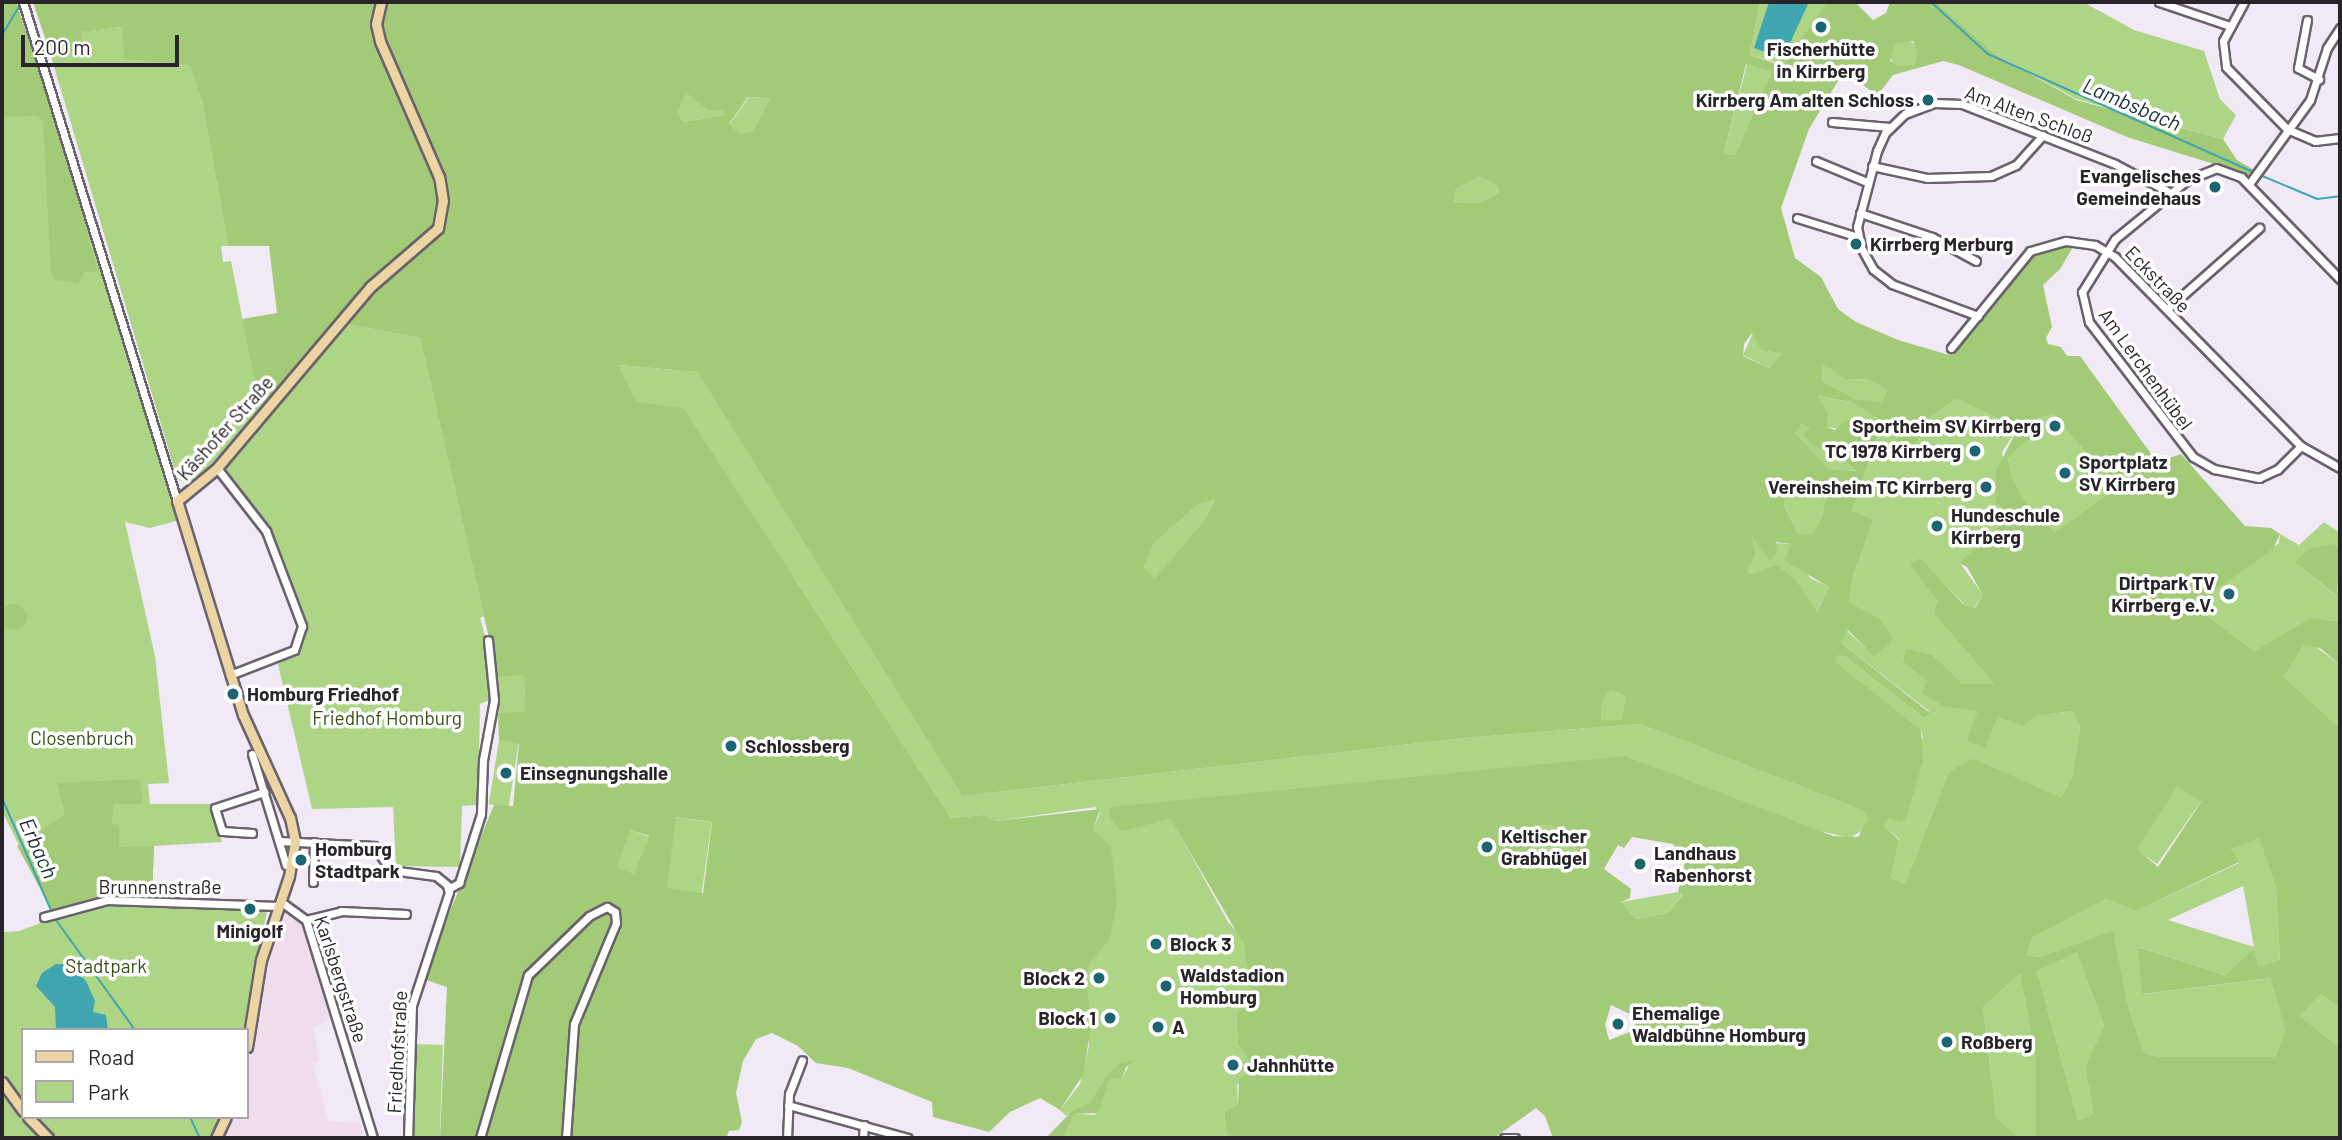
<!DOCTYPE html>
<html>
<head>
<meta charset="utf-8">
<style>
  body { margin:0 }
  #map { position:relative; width:2342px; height:1140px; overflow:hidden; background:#f2e9f6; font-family:Barlow,sans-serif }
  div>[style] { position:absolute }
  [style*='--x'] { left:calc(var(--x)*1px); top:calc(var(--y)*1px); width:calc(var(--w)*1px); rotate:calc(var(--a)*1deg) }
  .industrial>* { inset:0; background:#efdced }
  .green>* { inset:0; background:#aed586; transform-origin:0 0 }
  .round { border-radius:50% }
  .forest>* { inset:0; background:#a2ca77 }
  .water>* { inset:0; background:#3ea5b1 }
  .stream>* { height:2px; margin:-1px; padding:0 1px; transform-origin:1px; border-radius:1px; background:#3ea5b1 }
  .roads { filter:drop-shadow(2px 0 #6a626d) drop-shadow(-2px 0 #6a626d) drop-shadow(0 2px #6a626d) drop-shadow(0 -2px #6a626d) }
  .minor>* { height:7px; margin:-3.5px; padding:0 3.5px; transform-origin:3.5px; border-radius:3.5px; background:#fff }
  .major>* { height:9px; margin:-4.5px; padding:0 4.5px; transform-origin:4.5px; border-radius:4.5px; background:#ecd5a3 }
  .dots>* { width:19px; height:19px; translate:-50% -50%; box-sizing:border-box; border:4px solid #fff; border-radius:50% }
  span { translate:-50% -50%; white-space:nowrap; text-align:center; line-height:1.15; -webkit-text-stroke:7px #fff; paint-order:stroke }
  .poi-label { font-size:19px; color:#282429; font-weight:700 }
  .right { translate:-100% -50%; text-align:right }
  .left { translate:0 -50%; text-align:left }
  .street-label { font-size:19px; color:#282429 }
  .park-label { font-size:19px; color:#375016 }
  .water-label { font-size:21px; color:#1a3134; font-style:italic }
  .frame { position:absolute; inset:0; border:4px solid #282429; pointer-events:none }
  .legend { position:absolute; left:21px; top:1028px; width:228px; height:91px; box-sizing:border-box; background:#fff; border:2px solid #a9a7a9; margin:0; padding:9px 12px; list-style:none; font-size:21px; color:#282429 }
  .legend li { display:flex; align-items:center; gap:14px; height:35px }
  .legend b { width:35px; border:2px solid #a9a7a9 }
  .scale { position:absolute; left:21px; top:35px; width:158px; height:32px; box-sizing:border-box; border:4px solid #282429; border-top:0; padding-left:9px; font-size:21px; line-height:24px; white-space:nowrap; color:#282429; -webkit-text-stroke:5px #fff; paint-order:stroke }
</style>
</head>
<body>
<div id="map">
  <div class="industrial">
    <i style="clip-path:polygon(288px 913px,302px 922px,330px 1020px,314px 1027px,319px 1061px,313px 1064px,328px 1121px,359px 1123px,363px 1135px,355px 1138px,221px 1138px,231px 1117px,247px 1117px,247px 1065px,263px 974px,272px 939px)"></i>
  </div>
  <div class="green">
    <i style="clip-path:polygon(1760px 2px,1827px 2px,1785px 65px,1750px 55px)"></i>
    <i style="clip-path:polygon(1936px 2px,2083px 2px,2134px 30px,2204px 51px,2220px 99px,2236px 115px,2223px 139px,2076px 99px,1995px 54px)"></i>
    <i style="clip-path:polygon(123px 27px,124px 58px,190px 64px,203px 105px,228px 246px,221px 246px,223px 262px,231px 261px,261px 413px,189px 487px,177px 478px,49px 50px,82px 53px,80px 32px)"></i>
    <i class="round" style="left:1890px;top:40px;width:28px;height:28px"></i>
    <i style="clip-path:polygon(2px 46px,36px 65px,180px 520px,150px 528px,125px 522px,155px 656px,169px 783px,148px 784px,150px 804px,211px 804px,222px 842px,154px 846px,152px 897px,101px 898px,52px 912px,2px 811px)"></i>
    <i style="clip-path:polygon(1747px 64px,1771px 72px,1735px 155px,1724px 153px)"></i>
    <i style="clip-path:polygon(686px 91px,707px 110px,722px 110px,724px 115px,683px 122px,678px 111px)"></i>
    <i style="clip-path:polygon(749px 97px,770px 98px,753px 131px,740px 134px,729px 125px)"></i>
    <i style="clip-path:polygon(1479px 177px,1497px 185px,1499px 193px,1479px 203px,1454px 202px,1456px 189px)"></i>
    <i style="clip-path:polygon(342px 323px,420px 338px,484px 616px,480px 618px,489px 649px,492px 699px,480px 704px,478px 805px,462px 806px,460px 867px,396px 866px,393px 807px,312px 809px,278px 664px,301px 647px,303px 623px,268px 530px,222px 468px)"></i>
    <i style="clip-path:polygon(1753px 333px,1761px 350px,1783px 354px,1769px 368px,1743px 355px)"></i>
    <i style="clip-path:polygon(1823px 362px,1845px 380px,1867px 379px,1887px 390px,1882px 404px,1856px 399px,1822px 381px)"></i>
    <i style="clip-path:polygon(619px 365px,697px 372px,962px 796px,1463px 738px,1640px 724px,1862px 810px,1868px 819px,1864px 829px,1850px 838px,1815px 830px,1111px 807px,1121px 832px,1170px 817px,1228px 922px,1240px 935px,1252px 974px,1254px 1002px,1236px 1014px,1238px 1045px,1250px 1063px,1250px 1073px,1237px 1085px,1238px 1105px,1224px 1111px,1227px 1138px,1064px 1138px,1074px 1114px,1095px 1115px,1109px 1080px,1122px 1078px,1129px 1065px,1120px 1063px,1108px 1074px,1088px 1104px,1066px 1116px,1060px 1110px,1080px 1084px,1089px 1046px,1086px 978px,1092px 960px,1093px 830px,1100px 813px,1095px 807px,996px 821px,984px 815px,951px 818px,793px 576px,637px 402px)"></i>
    <i style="clip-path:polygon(1817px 396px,1851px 402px,1885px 423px,1903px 422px,1907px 456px,1930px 417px,1957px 399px,2018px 428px,2002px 452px,2012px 515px,1960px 563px,1983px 595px,1974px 608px,1964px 604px,1920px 559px,1937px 600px,1934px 614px,1994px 684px,1963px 684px,1933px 655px,1905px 648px,1903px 660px,1979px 711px,1966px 741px,1985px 747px,1998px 717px,2023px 725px,2036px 716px,2072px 711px,2080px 726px,2072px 778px,2061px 797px,1973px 758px,1949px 771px,1905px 884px,1891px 878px,1899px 839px,1884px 826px,1923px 737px,1921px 730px,1834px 663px,1839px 655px,1846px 657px,1924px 718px,1929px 711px,1841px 643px,1845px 629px,1865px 648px,1878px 617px,1849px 602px,1854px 573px,1874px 519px,1852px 511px,1878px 435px,1827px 427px)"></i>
    <i style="clip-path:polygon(2053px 414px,2116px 488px,2055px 532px,2028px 506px,2012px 478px,2008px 458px,2035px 433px,2033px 418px)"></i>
    <i style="clip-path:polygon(1802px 424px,1811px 428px,1829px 455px,1838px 455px,1858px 471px,1829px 469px,1794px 432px)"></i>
    <i style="clip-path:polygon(1819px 487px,1827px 491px,1822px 516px,1813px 535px,1798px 534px,1784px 504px,1786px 497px,1813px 495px)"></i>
    <i style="clip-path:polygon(1215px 498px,1205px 519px,1155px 580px,1144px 567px,1154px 543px,1199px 504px)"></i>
    <i style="clip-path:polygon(2324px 522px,2340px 533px,2340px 548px,2333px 544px,2295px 563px,2335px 595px,2340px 588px,2340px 622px,2311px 617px,2254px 651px,2208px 616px,2209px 598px,2217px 589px,2279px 543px,2280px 534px,2299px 545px)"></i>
    <i style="clip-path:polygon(1752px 535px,1760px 542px,1791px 544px,1810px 578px,1829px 587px,1816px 613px,1769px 568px,1751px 574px,1747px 571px)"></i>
    <i style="clip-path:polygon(2312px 644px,2340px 665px,2340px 728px,2284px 677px,2304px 645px)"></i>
    <i style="left:524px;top:675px;width:38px;height:26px;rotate:88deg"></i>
    <i style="clip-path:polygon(1610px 690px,1626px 696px,1621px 720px,1601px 721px,1602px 703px)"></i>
    <i style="left:499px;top:740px;width:20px;height:65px;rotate:9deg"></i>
    <i style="left:2177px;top:785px;width:29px;height:76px;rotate:35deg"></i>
    <i style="left:675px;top:817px;width:37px;height:73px;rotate:8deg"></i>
    <i style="clip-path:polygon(1551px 825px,1578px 848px,1572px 863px,1541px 860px,1529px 840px,1532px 826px)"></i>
    <i style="left:631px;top:830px;width:19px;height:40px;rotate:21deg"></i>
    <i style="clip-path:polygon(evenodd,2259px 837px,2276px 888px,2280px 960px,2258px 966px,2254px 948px,2225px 975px,2139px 947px,2143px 994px,2272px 978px,2285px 1030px,2275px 1057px,2158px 1057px,2144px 1052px,2129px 1009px,2113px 932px,2039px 957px,2027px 955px,2032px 938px,2106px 899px,2136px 911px,2239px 863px,2231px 849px,2259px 837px,2243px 886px,2254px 947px,2168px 920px,2243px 886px)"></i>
    <i style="clip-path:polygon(1678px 892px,1683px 893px,1668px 913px,1636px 919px,1621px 902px)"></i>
    <i style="clip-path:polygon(95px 903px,260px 911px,261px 907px,267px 911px,244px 1030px,23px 1030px,23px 1117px,222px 1117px,212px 1138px,2px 1138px,2px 932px,19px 931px)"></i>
    <i style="clip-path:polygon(2077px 953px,2104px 1026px,2085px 1066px,2093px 1114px,2078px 1120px,2037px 971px)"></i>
    <i style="clip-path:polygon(2020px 974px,2036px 1060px,2036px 1138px,2020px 1138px,1996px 1117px,1983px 1007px)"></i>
    <i style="clip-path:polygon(2321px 994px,2340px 1008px,2340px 1048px,2300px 1016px)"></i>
    <i style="left:443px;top:1045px;width:93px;height:28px;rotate:92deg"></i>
  </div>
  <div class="forest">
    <i style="clip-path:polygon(2px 2px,16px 2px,54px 111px,98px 272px,85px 272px,78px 283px,56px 280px,51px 273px,43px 121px,37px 116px,2px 117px)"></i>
    <i style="clip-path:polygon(evenodd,33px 2px,1760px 2px,1750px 55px,1783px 66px,1827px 2px,1855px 2px,1873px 20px,1886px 13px,1890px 2px,1936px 2px,1995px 54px,2076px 100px,2223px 139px,2237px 160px,2254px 170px,2249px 175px,2127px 137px,1959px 65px,1943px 61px,1893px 75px,1877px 96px,1852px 76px,1841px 76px,1809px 129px,1781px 208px,1795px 258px,1821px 277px,1838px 309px,1856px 322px,1898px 340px,1949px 355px,2032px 253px,2062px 245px,2073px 247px,2060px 269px,2043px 285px,2052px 327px,2046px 338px,2048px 344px,2061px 347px,2067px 356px,2080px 356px,2157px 462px,2181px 454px,2245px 526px,2271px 528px,2280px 534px,2273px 549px,2217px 589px,2209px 598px,2208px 616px,2254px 651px,2311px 617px,2340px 622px,2340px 665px,2320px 648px,2304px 645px,2284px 677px,2340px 728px,2340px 1008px,2321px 994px,2300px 1016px,2340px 1048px,2340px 1138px,2036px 1138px,2036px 1060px,2020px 974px,1983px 1007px,1996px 1117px,2020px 1138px,1553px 1138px,1545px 1116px,1536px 1108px,1494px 1138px,1227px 1138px,1224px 1111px,1238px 1105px,1239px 1079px,1250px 1073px,1250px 1063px,1238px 1045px,1236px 1014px,1254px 1001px,1243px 943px,1170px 818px,1121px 832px,1109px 815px,1110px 807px,1625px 756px,1833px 836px,1858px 837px,1868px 819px,1862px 810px,1640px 724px,1463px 738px,962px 796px,697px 372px,619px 365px,637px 402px,683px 408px,951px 818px,984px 815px,996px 821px,1100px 809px,1093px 830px,1111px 846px,1117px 904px,1109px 940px,1092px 960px,1086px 978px,1091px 1027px,1083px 1075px,1060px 1110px,1040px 1098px,1010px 1112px,989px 1132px,933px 1117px,932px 1102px,848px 1068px,816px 1063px,798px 1046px,772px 1033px,756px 1039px,743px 1061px,736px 1093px,742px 1122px,739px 1130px,729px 1131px,726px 1138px,440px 1138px,447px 987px,426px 980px,426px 969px,494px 805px,513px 806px,519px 744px,499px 740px,498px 713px,525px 712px,524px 675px,498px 677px,420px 338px,342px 323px,261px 413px,242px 319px,277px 313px,269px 246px,228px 246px,203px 105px,190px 65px,124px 59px,122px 27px,81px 32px,82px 53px,49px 50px,33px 2px,1913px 41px,1918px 53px,1914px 65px,1899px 66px,1890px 61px,1895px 43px,1913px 41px,33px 2px,1746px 64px,1771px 72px,1735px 155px,1724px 153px,1746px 64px,33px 2px,686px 92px,707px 110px,722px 110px,724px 115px,683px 122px,678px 111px,686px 92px,33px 2px,748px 97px,770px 98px,753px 131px,740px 134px,729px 124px,748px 97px,33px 2px,1479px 177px,1497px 185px,1499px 193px,1479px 203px,1454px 202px,1456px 189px,1479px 177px,33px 2px,1752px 333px,1761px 350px,1782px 354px,1769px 368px,1743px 356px,1744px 344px,1752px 333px,33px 2px,1823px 363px,1845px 380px,1867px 379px,1887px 390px,1882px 403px,1856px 399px,1822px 381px,1823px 363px,33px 2px,1818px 396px,1851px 402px,1885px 423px,1902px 422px,1894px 452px,1908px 456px,1930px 417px,1957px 399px,2018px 428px,1996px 471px,1996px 503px,2012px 515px,1959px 563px,1967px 567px,1983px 595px,1975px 608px,1963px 604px,1920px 558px,1910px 565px,1937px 600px,1934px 614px,1994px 684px,1963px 684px,1933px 655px,1905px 648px,1903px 661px,1927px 681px,1922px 693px,1943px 706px,1978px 711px,1966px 741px,1985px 748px,1998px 717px,2023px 726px,2036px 716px,2072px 711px,2080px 726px,2072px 778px,2061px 797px,1973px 758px,1949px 771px,1905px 884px,1891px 878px,1899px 840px,1884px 826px,1888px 818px,1902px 822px,1907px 815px,1923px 761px,1921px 730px,1835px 662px,1839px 655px,1846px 657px,1924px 718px,1930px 713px,1841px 643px,1848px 630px,1874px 657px,1893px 639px,1878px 617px,1849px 602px,1854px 573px,1874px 519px,1852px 511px,1878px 435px,1862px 422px,1846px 420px,1835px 430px,1827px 427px,1828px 414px,1818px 396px,33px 2px,2053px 414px,2116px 488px,2055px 532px,2028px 506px,2012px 478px,2008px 458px,2035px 433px,2033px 419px,2053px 414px,33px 2px,1802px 424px,1811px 429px,1803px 434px,1814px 446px,1838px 455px,1857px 471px,1829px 469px,1795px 433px,1802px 424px,33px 2px,1819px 487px,1827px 491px,1822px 516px,1813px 534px,1798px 534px,1784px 505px,1786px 497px,1813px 495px,1819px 487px,33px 2px,1215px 499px,1205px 519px,1155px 579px,1144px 567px,1154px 543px,1199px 504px,1215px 499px,33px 2px,1752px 536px,1770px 560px,1777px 553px,1776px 542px,1791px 544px,1785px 561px,1829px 587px,1817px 612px,1794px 578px,1776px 565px,1751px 574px,1747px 571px,1755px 555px,1752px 536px,33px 2px,1610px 690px,1626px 696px,1621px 720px,1601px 720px,1602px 703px,1610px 690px,33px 2px,2177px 786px,2201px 802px,2158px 867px,2137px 849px,2177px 786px,33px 2px,676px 817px,712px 822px,703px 893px,667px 888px,676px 817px,33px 2px,1551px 825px,1578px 848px,1572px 863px,1541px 860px,1529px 840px,1532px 826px,1551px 825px,33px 2px,631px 830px,649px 836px,634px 874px,617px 867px,631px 830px,33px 2px,1632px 837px,1673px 844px,1685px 862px,1678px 892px,1683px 894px,1668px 913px,1636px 919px,1621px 902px,1630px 898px,1631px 889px,1604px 869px,1618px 845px,1624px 848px,1632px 837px,33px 2px,2259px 838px,2276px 888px,2280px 960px,2258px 966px,2254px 948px,2225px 975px,2138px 947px,2142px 994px,2271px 978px,2285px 1030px,2275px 1057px,2158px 1057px,2144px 1052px,2129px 1009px,2113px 931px,2039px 957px,2027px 955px,2032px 938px,2106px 899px,2136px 911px,2239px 862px,2231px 849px,2259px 838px,33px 2px,2077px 953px,2104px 1026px,2085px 1066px,2093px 1114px,2078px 1120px,2037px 971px,2077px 953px,33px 2px,1611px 1005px,1636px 1017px,1635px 1030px,1609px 1040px,1605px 1025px,1611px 1005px)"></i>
    <i style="clip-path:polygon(2333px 544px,2340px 548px,2337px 596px,2295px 563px,2308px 549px)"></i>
    <i class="round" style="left:1px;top:604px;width:26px;height:26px"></i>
    <i style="clip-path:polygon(140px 779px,143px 804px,113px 804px,112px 824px,119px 825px,119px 847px,154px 846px,152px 897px,102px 897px,52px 910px,17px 846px,65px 815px,57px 783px)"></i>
    <i style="clip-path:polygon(1137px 1060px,1126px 1067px,1122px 1078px,1109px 1080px,1098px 1113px,1074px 1114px,1064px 1138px,1046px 1138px,1072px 1111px,1088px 1104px,1108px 1074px,1120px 1063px)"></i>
  </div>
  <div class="water">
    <i style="clip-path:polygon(1769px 2px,1809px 2px,1783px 58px,1754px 48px)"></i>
    <i style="clip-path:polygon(56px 964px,68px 964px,86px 981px,95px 1001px,93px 1012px,106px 1015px,108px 1030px,56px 1030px,55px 1007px,36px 986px,42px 973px)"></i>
  </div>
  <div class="stream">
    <i style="--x:1931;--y:2;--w:77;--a:42.4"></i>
    <i style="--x:1988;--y:54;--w:292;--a:24"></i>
    <i style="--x:2;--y:35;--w:37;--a:-59"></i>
    <i style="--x:2260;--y:175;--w:62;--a:22.8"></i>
    <i style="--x:2317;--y:199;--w:23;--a:-7"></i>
    <i style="--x:2;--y:798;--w:122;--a:66.4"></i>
    <i style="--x:56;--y:920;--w:135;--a:54.3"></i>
    <i style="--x:190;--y:1117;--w:23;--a:65"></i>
  </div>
  <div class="roads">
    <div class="minor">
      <i style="--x:23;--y:2;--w:522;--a:72.85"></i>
      <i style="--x:2159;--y:2;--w:75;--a:18.7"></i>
      <i style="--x:2244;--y:2;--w:44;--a:118.3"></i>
      <i style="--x:2223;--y:41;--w:26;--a:83"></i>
      <i style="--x:2226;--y:67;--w:87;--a:45.5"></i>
      <i style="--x:2287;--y:129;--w:30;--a:23"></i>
      <i style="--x:2315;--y:141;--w:25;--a:-7"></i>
      <i style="--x:2307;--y:20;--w:49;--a:100.6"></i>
      <i style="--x:2298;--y:68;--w:24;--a:28"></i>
      <i style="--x:1832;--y:122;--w:58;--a:4.9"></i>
      <i style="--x:1816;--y:161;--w:55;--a:22.4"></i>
      <i style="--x:1872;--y:166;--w:56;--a:12.3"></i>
      <i style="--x:1927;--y:178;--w:64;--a:-1.8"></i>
      <i style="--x:1991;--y:176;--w:27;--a:-24"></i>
      <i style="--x:2016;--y:165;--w:40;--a:-48"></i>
      <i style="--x:2249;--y:184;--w:104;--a:-54"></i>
      <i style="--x:2310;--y:100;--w:55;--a:-71.9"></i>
      <i style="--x:2327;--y:48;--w:24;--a:-57"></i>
      <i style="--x:1860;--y:213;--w:76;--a:18.4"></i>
      <i style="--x:1932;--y:237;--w:50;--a:28.6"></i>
      <i style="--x:1797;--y:218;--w:64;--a:17.3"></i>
      <i style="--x:2167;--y:309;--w:123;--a:-41.4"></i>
      <i style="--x:1978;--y:316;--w:92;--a:-159.6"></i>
      <i style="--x:1892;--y:284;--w:24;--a:-142"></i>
      <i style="--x:1873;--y:269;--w:25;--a:-119"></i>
      <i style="--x:1861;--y:247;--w:20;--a:-101"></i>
      <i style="--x:1857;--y:227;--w:79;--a:-75.3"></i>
      <i style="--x:1877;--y:151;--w:20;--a:-66"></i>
      <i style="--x:1885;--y:133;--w:28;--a:-44"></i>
      <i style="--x:1905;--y:114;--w:31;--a:-21"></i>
      <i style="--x:1934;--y:103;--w:28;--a:2"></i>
      <i style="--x:1962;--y:104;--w:164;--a:21.4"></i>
      <i style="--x:2115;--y:164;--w:63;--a:27.4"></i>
      <i style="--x:1951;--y:348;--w:125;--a:-50.8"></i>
      <i style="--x:2030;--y:251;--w:37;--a:-16"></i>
      <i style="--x:2066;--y:241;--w:29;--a:8"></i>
      <i style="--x:2095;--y:245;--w:23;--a:31"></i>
      <i style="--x:2115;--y:257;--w:265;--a:45.5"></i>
      <i style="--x:2301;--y:446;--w:45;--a:29.4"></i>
      <i style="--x:2301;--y:446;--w:33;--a:135"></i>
      <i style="--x:2278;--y:469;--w:21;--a:155"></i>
      <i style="--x:2259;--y:478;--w:46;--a:-168.7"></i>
      <i style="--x:2214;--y:469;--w:24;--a:-150"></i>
      <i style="--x:2193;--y:457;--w:170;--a:-127.6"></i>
      <i style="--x:2089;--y:322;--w:31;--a:-103"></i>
      <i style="--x:2082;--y:292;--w:62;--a:-58.1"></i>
      <i style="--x:2115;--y:239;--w:93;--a:-39.3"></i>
      <i style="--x:2187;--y:180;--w:31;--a:-22"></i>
      <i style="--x:2216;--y:168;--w:27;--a:20"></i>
      <i style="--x:2241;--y:177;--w:142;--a:45.9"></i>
      <i style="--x:217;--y:468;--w:80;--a:52.1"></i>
      <i style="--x:266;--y:531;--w:102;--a:69.2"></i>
      <i style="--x:302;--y:626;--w:25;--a:108"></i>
      <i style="--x:294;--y:650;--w:69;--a:158.7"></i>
      <i style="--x:252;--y:754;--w:116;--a:73"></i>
      <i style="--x:252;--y:833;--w:30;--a:-176"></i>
      <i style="--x:222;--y:831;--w:24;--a:-107"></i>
      <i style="--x:215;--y:808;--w:52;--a:-18.1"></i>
      <i style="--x:279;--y:841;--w:95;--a:3"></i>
      <i style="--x:374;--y:846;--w:29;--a:55"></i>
      <i style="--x:391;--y:870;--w:45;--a:7.6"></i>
      <i style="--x:436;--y:876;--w:14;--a:39"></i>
      <i style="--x:447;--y:885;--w:7;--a:74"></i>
      <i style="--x:449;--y:892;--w:119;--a:108.1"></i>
      <i style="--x:412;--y:1005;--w:133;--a:91.7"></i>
      <i style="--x:313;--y:882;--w:40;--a:-88.6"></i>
      <i style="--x:448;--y:889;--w:13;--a:-29"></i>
      <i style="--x:459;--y:883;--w:72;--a:-72.3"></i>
      <i style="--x:481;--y:814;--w:54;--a:-87.9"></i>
      <i style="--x:483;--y:760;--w:61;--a:-79.6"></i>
      <i style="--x:494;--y:700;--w:60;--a:-95.7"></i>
      <i style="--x:280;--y:901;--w:32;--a:36"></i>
      <i style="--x:306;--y:920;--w:228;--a:72.9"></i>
      <i style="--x:44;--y:917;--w:65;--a:-15.1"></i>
      <i style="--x:107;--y:900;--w:171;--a:2"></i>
      <i style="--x:306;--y:920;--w:36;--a:-14"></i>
      <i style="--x:341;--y:911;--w:65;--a:2.6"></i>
      <i style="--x:788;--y:1105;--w:124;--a:15.4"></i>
      <i style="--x:480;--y:1138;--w:170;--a:-73.6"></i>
      <i style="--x:528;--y:975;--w:85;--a:-44"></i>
      <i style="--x:589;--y:916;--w:20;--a:-27"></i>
      <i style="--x:607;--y:907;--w:9;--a:32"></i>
      <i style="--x:615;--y:912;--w:11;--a:85"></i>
      <i style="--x:616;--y:923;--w:109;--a:112.6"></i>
      <i style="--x:574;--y:1024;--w:114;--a:94"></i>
      <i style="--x:787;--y:1138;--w:44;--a:-87.4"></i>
      <i style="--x:789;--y:1094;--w:36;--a:-69"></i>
      <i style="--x:863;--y:1138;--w:13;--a:-86"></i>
      <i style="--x:1504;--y:1138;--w:11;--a:0"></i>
    </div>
    <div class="major">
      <i style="--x:247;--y:1047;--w:88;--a:-80.9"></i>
      <i style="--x:261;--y:960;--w:89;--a:-71.6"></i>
      <i style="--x:289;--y:876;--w:36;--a:-80"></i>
      <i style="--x:295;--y:841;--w:24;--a:-102"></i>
      <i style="--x:290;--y:818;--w:113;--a:-114.5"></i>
      <i style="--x:243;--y:715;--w:224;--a:-107.1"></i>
      <i style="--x:177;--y:501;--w:52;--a:-39.5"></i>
      <i style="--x:217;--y:468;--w:237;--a:-49.8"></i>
      <i style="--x:370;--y:287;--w:90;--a:-40.9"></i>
      <i style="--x:438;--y:228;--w:27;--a:-80"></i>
      <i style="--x:443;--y:201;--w:24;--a:-99"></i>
      <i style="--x:439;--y:177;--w:148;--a:-113.5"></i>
      <i style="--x:380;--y:41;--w:17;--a:-103"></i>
      <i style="--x:376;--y:24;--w:23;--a:-77"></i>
      <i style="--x:2;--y:1082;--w:36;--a:54"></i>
      <i style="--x:28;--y:1117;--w:29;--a:46"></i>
      <i style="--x:216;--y:1138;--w:23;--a:-65"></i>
    </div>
  </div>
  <div class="dots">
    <i style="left:1821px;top:27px;background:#1b6571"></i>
    <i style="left:1928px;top:100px;background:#1b6571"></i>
    <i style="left:2215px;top:187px;background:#1b6571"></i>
    <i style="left:1856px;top:244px;background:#1b6571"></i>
    <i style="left:2055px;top:426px;background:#1b6571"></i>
    <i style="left:1975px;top:451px;background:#1b6571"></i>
    <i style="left:2065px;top:473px;background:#1b6571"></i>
    <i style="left:1986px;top:487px;background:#1b6571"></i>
    <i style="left:1937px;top:526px;background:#1b6571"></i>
    <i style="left:2229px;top:594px;background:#1b6571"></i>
    <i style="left:233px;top:694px;background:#1b6571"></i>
    <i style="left:731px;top:746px;background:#1b6571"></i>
    <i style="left:506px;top:773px;background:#1b6571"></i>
    <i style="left:1487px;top:847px;background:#1b6571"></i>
    <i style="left:301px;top:860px;background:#1b6571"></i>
    <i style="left:1640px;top:864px;background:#1b6571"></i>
    <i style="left:250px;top:909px;background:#1b6571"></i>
    <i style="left:1156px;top:944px;background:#1b6571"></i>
    <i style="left:1099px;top:978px;background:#1b6571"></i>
    <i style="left:1166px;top:986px;background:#1b6571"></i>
    <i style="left:1110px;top:1018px;background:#1b6571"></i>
    <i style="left:1618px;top:1024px;background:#1b6571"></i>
    <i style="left:1158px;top:1027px;background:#1b6571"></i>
    <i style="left:1947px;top:1042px;background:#1b6571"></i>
    <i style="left:1233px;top:1065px;background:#1b6571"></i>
  </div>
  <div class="poi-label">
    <span style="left:1821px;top:60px">Fischerhütte<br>in Kirrberg</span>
    <span class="right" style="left:1914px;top:100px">Kirrberg Am alten Schloss</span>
    <span class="right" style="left:2201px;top:187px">Evangelisches<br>Gemeindehaus</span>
    <span class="left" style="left:1870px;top:244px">Kirrberg Merburg</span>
    <span class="right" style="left:2041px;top:426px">Sportheim SV Kirrberg</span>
    <span class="right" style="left:1961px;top:451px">TC 1978 Kirrberg</span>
    <span class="left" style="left:2079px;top:473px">Sportplatz<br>SV Kirrberg</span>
    <span class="right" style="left:1972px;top:487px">Vereinsheim TC Kirrberg</span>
    <span class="left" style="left:1951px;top:526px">Hundeschule<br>Kirrberg</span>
    <span class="right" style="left:2215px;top:594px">Dirtpark TV<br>Kirrberg e.V.</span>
    <span class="left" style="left:247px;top:694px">Homburg Friedhof</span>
    <span class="left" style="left:745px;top:746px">Schlossberg</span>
    <span class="left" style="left:520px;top:773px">Einsegnungshalle</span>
    <span class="left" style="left:1501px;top:847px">Keltischer<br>Grabhügel</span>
    <span class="left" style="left:315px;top:860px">Homburg<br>Stadtpark</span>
    <span class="left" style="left:1654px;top:864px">Landhaus<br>Rabenhorst</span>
    <span style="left:250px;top:931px">Minigolf</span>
    <span class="left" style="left:1170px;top:944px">Block 3</span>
    <span class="left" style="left:1180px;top:986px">Waldstadion<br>Homburg</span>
    <span class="right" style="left:1085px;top:978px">Block 2</span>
    <span class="left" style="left:1632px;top:1024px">Ehemalige<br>Waldbühne Homburg</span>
    <span class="right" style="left:1096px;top:1018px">Block 1</span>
    <span class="left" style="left:1172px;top:1027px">A</span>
    <span class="left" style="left:1961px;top:1042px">Roßberg</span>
    <span class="left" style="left:1247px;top:1065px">Jahnhütte</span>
  </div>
  <div class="street-label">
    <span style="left:2029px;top:114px;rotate:20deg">Am Alten Schloß</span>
    <span style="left:2158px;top:279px;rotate:46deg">Eckstraße</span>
    <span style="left:2146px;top:369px;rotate:54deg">Am Lerchenhübel</span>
    <span style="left:225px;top:428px;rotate:-48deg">Käshofer Straße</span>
    <span style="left:160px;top:887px">Brunnenstraße</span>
    <span style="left:341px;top:979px;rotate:72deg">Karlsbergstraße</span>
    <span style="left:397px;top:1052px;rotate:-87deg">Friedhofstraße</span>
  </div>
  <div class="park-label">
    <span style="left:387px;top:718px">Friedhof Homburg</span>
    <span style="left:82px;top:738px">Closenbruch</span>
    <span style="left:106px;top:966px">Stadtpark</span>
  </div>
  <div class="water-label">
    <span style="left:2132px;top:104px;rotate:23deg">Lambsbach</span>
    <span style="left:39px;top:848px;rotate:66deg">Erbach</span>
  </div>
  <div class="frame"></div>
  <ul class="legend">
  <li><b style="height:9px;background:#ecd5a3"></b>Road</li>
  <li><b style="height:19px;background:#aed586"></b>Park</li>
  </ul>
  <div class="scale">200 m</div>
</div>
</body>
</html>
